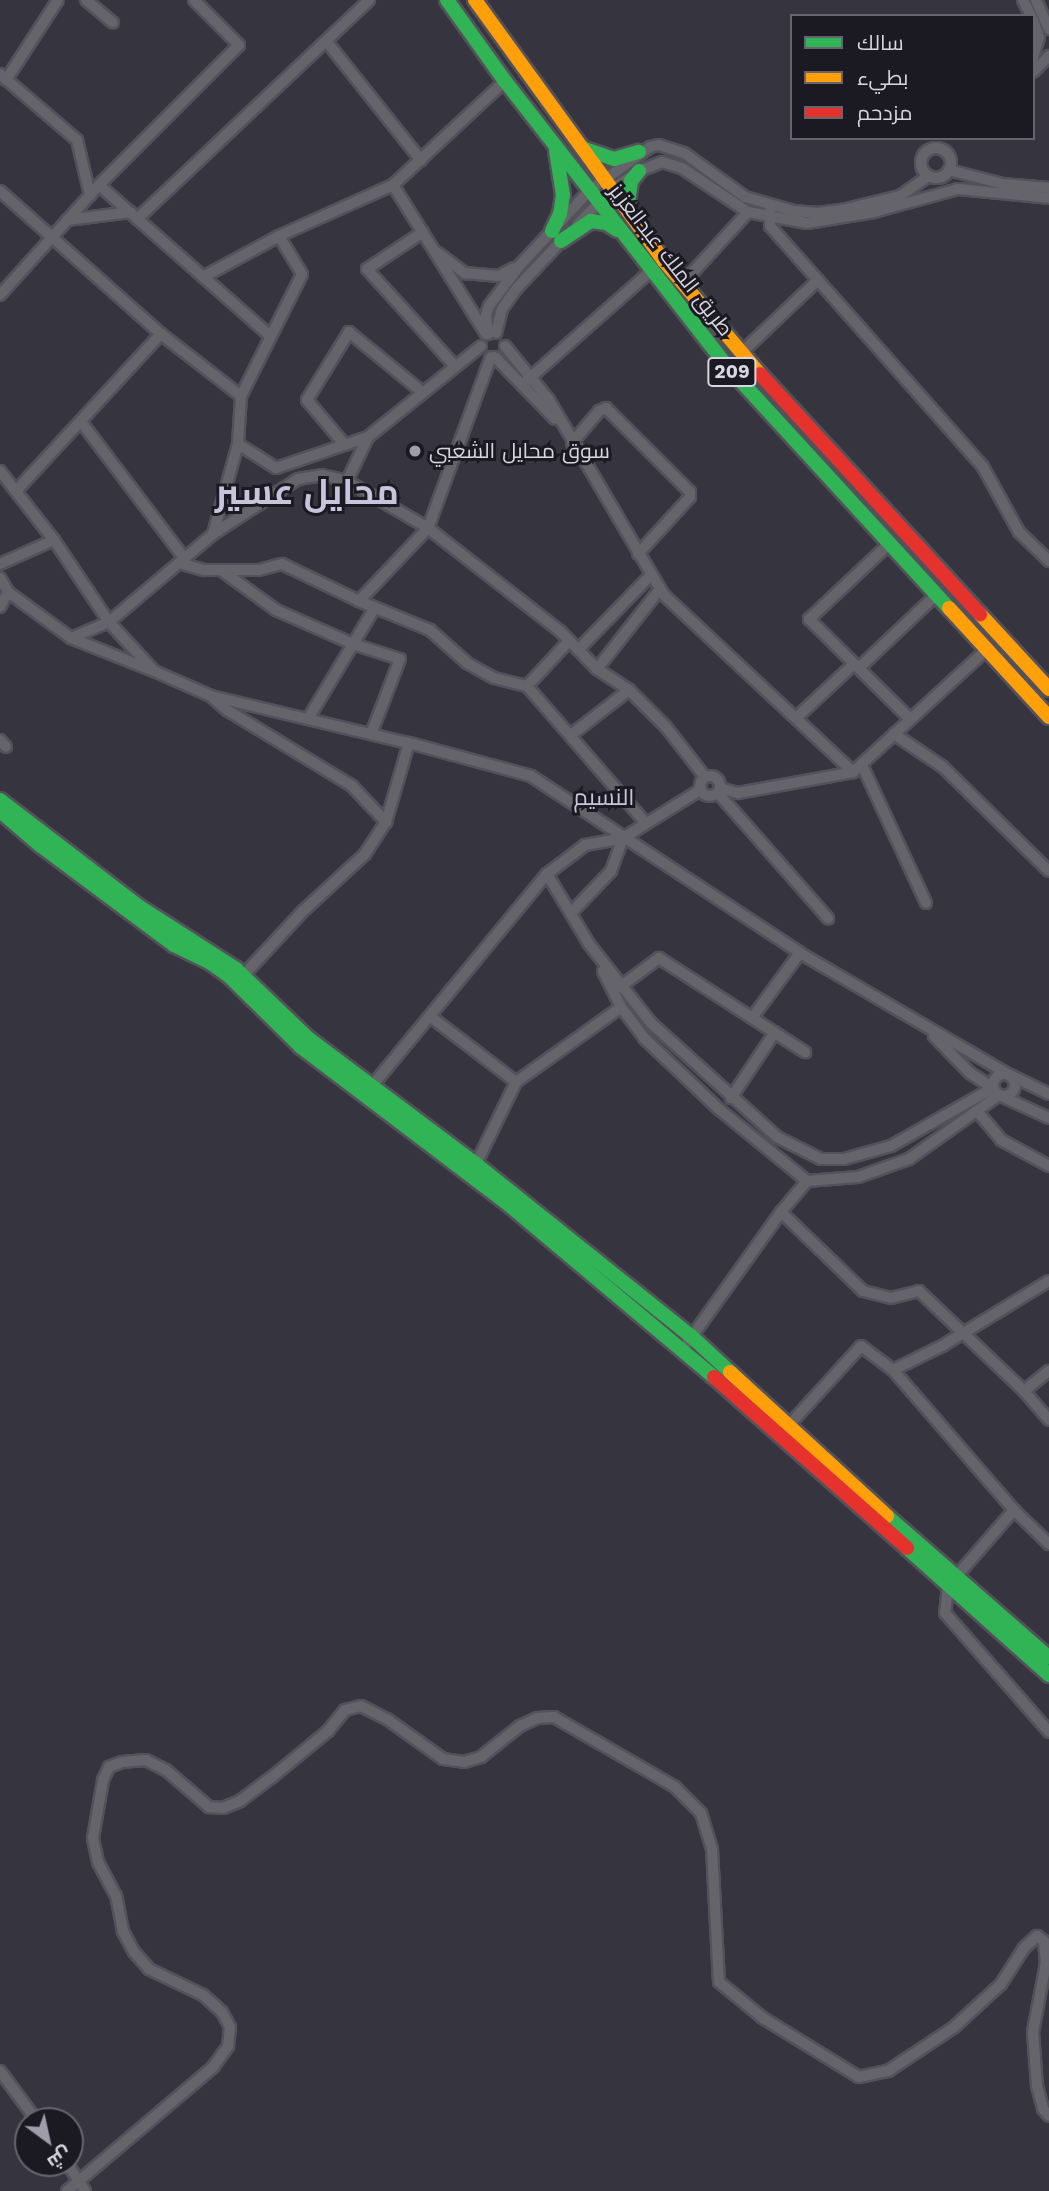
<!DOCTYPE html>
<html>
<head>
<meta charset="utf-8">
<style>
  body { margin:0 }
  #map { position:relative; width:1049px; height:2191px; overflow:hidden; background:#36343f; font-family:"Work Sans",Cairo,sans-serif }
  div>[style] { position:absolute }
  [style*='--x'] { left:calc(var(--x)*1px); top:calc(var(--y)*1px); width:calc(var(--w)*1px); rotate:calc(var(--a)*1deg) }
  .roads { filter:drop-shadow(2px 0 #53525b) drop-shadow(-2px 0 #53525b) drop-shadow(0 2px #53525b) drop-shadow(0 -2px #53525b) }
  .street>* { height:10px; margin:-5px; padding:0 5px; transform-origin:5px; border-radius:5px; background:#65646b }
  .street>.ring { margin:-5px; padding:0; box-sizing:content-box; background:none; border:10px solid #65646b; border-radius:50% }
  .fast>* { height:14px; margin:-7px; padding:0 7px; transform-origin:7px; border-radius:7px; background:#30b455 }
  .slow>* { height:14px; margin:-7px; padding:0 7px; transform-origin:7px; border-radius:7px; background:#ff9f0a }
  .jam>* { height:14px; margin:-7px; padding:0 7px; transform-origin:7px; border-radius:7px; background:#e5322d }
  .dots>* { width:19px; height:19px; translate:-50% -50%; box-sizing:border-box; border:4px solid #1b1a22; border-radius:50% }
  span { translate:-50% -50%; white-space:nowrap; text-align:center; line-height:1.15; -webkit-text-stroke:6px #1b1a22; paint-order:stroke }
  .shield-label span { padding:2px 5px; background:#1b1a22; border:2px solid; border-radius:5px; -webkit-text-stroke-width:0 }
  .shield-label { font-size:19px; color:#d7d6e2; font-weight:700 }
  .street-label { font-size:21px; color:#d7d6e2 }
  .poi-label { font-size:21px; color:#d7d6e2 }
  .left { translate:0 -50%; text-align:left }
  .neighbourhood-label { font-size:23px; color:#c7c4dc }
  .town-label { font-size:35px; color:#c7c4dc; font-weight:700 }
  .legend { position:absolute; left:790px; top:14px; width:245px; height:126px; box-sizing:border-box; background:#1b1a22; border:2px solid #66656f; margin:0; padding:9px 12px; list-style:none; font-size:21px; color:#d7d6e2 }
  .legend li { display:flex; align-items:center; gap:14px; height:35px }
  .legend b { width:35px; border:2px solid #66656f }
  .north { position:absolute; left:14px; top:2107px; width:70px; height:70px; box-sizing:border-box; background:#1b1a22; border:2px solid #66656f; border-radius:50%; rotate:147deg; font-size:19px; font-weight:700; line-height:28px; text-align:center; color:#d7d6e2 }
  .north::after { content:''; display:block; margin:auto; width:24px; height:32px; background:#9f9da9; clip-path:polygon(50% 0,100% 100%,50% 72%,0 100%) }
</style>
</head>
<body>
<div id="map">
  <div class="roads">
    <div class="street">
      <i style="--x:86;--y:0;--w:35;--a:40"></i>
      <i style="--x:1023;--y:0;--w:18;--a:63"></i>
      <i style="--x:1036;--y:0;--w:32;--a:66"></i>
      <i style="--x:1033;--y:20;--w:18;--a:71"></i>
      <i style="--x:1039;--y:37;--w:22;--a:106"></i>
      <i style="--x:327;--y:42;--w:151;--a:51.5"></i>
      <i style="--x:1033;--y:72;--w:23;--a:-45"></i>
      <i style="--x:0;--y:74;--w:101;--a:40.6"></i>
      <i style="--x:77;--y:140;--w:57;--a:76.7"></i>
      <i style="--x:6;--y:80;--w:95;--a:-57"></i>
      <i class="ring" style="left:921px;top:148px;width:20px;height:20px"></i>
      <i style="--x:949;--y:170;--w:56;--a:14.5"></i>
      <i style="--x:1003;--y:184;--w:46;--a:5"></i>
      <i style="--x:99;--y:185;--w:228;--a:41.4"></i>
      <i style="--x:393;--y:185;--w:176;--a:58"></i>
      <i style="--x:0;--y:191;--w:215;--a:41.6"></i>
      <i style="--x:161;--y:334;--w:101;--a:37.8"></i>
      <i style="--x:241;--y:396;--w:48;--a:93.6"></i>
      <i style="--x:238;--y:444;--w:93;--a:105.5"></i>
      <i style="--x:213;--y:534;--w:101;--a:-32.9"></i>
      <i style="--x:298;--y:479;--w:24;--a:-9"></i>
      <i style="--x:322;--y:475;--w:26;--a:13"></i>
      <i style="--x:347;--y:481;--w:94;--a:30.1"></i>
      <i style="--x:428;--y:528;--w:167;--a:38"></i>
      <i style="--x:560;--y:631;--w:53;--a:45.8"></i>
      <i style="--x:597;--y:669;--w:38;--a:33"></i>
      <i style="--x:629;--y:690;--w:52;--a:45"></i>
      <i style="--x:666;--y:727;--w:63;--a:52"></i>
      <i style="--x:770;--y:211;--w:15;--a:90"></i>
      <i style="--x:770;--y:226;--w:322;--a:48.5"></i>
      <i style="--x:983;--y:467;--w:74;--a:61"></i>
      <i style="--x:1019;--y:532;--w:42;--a:44"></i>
      <i style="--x:137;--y:219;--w:319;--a:-43.3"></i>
      <i style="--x:67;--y:220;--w:64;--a:-7.2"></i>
      <i style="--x:578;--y:224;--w:49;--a:-45"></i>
      <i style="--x:613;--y:189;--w:32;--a:-35"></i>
      <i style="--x:639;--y:171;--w:25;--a:-21"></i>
      <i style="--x:662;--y:162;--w:21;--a:17"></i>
      <i style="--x:682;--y:168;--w:79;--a:33.7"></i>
      <i style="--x:748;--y:212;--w:60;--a:10.6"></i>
      <i style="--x:807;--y:223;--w:68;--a:-9.3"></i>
      <i style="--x:874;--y:212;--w:87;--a:-15.3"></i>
      <i style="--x:958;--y:189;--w:91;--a:5.6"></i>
      <i style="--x:423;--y:232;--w:67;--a:146.5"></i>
      <i style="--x:367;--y:269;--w:131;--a:47.8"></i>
      <i style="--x:438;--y:253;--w:34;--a:37"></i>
      <i style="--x:465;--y:273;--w:34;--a:5"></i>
      <i style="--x:499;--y:276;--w:17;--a:-28"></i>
      <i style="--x:203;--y:277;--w:86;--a:-28.3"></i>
      <i style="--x:279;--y:236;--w:125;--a:-24.1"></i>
      <i style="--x:393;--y:185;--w:153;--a:-42.9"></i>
      <i style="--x:683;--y:283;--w:96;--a:-47.5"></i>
      <i style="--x:0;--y:295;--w:148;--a:-48"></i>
      <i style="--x:99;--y:185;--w:198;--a:-45"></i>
      <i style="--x:239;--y:45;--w:64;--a:-135"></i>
      <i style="--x:496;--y:333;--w:25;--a:-76"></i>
      <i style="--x:502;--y:309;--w:24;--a:-55"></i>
      <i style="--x:516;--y:289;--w:70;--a:-46.7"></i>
      <i style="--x:488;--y:334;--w:19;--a:-96"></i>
      <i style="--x:486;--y:315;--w:9;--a:-72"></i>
      <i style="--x:489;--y:306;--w:51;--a:-52.9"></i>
      <i style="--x:520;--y:265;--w:103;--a:-47"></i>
      <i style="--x:590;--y:190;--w:74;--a:-35.6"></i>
      <i style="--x:650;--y:147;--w:9;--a:-13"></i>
      <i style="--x:659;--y:145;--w:26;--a:18"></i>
      <i style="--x:684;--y:153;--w:75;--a:35.8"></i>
      <i style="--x:745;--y:197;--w:51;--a:15.9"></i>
      <i style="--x:794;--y:211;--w:24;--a:5"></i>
      <i style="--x:818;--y:213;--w:28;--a:-8"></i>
      <i style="--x:846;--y:209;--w:56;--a:-13.5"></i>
      <i style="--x:900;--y:196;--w:35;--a:-35"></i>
      <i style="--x:505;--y:346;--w:70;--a:50.8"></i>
      <i style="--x:549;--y:400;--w:226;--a:59.5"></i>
      <i style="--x:664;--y:595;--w:259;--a:43.1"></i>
      <i style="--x:741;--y:353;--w:106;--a:-43.5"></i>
      <i style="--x:495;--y:357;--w:86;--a:45.9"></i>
      <i style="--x:522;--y:385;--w:172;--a:-41.5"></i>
      <i style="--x:241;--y:396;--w:136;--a:-63.4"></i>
      <i style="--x:302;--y:274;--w:44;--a:-121.2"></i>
      <i style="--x:82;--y:423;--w:169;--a:52.9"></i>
      <i style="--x:572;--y:443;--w:42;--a:-49.8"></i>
      <i style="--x:599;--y:411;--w:8;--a:-23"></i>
      <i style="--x:606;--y:408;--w:119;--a:45"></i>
      <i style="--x:690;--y:492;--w:5;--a:90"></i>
      <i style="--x:690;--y:497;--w:77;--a:132.4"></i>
      <i style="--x:238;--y:444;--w:45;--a:32.3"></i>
      <i style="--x:276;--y:468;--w:97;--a:-18.6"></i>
      <i style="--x:345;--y:445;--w:59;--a:-130.2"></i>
      <i style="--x:307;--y:400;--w:80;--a:-58.3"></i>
      <i style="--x:349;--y:332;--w:94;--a:39.4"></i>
      <i style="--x:0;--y:471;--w:88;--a:52"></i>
      <i style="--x:54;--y:540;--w:99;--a:56.1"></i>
      <i style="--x:109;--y:622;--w:67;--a:47.4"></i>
      <i style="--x:154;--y:671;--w:62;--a:23.7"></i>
      <i style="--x:211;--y:696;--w:204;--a:13.4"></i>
      <i style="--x:409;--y:743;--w:126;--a:15.1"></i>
      <i style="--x:531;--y:776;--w:322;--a:33.3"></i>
      <i style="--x:800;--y:953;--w:243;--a:30.2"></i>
      <i style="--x:1010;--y:1075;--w:43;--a:26"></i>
      <i style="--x:347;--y:481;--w:49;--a:-64.5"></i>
      <i style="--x:368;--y:437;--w:145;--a:-38.8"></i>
      <i style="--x:16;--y:491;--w:214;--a:-47.3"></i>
      <i style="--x:889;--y:544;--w:110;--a:136.8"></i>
      <i style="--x:809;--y:619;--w:142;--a:44.7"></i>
      <i style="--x:179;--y:563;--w:26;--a:16"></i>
      <i style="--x:204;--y:570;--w:55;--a:0"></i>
      <i style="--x:259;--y:570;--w:24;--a:-15"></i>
      <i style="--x:282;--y:564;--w:85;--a:25.7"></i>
      <i style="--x:359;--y:601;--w:100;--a:-46.6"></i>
      <i style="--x:428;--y:528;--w:182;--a:-69.8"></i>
      <i style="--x:0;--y:564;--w:59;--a:-24"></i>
      <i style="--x:221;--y:570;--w:68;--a:36"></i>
      <i style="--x:276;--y:610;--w:84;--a:23.8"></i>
      <i style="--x:353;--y:644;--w:49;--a:17.7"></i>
      <i style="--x:400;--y:659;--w:80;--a:111.1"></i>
      <i style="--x:0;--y:578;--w:16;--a:60"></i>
      <i style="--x:8;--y:592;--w:78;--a:36.1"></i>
      <i style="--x:71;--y:638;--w:86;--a:21.8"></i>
      <i style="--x:359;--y:601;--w:77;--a:22.2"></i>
      <i style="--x:430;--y:630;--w:50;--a:41.7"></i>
      <i style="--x:467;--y:663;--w:31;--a:29"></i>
      <i style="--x:494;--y:678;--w:34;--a:14"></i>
      <i style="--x:0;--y:607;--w:17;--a:-62"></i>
      <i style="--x:71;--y:638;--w:41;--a:-22.8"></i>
      <i style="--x:109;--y:622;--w:136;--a:-40.2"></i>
      <i style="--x:569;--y:641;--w:62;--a:133"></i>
      <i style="--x:527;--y:686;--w:180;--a:49.1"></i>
      <i style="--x:578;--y:650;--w:105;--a:-45.8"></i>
      <i style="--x:859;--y:668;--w:106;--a:-43.5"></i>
      <i style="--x:597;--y:669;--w:102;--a:-51.8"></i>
      <i style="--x:213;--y:698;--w:18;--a:41"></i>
      <i style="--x:227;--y:710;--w:146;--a:31.3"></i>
      <i style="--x:352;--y:786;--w:50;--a:46.6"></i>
      <i style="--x:796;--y:718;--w:79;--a:-43"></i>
      <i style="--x:308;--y:719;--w:128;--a:-59"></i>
      <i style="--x:894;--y:734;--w:59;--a:34"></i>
      <i style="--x:943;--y:767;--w:148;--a:44.5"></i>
      <i style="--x:571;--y:735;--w:73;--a:-37.8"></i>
      <i style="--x:0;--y:740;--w:9;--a:49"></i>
      <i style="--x:862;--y:765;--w:152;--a:65.1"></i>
      <i class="ring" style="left:700px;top:776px;width:10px;height:10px"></i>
      <i style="--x:720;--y:788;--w:19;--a:16"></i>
      <i style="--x:738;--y:793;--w:117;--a:-10.3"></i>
      <i style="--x:853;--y:772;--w:180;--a:-42.5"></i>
      <i style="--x:718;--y:793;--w:167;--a:48.7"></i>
      <i style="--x:547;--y:874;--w:82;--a:59"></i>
      <i style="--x:589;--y:944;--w:100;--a:51.9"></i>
      <i style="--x:651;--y:1023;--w:170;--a:42.1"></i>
      <i style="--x:777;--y:1137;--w:49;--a:26.6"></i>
      <i style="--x:821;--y:1159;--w:23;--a:0"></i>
      <i style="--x:844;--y:1159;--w:49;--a:-15.5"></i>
      <i style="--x:891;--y:1146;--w:117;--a:-29.6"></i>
      <i style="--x:993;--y:1088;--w:27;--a:-147"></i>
      <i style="--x:970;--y:1073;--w:52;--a:-134.2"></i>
      <i style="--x:571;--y:913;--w:58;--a:-46.4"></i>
      <i style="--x:611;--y:871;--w:35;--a:-70"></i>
      <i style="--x:603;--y:971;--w:40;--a:63.4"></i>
      <i style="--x:621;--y:1007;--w:39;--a:53"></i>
      <i style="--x:644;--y:1038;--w:105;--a:43.5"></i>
      <i style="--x:720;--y:1110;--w:112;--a:39.2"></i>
      <i style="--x:807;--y:1181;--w:40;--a:130"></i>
      <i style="--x:781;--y:1212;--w:168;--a:125.6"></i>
      <i style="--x:240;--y:979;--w:91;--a:-47.2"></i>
      <i style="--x:302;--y:912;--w:86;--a:-42.6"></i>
      <i style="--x:365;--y:854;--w:38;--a:-57"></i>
      <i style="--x:386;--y:822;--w:82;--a:-73.8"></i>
      <i style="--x:620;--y:987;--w:49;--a:-36.6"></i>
      <i style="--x:659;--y:958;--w:174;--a:32.8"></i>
      <i style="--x:431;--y:1017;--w:107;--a:37.4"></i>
      <i style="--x:516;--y:1082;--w:129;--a:-35.5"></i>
      <i style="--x:752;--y:1018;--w:81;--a:-53.6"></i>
      <i class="ring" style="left:993px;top:1074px;width:12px;height:12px"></i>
      <i style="--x:372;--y:1086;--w:275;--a:-50.5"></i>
      <i style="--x:547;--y:874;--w:48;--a:-37.3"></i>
      <i style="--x:585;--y:845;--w:39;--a:-10"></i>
      <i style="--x:623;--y:838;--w:91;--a:-31.9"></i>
      <i style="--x:731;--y:1098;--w:79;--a:-56.3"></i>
      <i style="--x:977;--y:1111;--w:38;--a:50"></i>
      <i style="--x:1001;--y:1140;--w:55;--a:28.4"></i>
      <i style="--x:476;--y:1164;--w:91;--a:-64"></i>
      <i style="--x:807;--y:1181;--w:51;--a:-4.5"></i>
      <i style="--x:858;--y:1177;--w:54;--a:-19.4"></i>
      <i style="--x:909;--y:1159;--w:110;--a:-35.4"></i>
      <i style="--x:999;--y:1095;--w:55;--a:24.7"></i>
      <i style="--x:781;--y:1212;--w:114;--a:43.9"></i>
      <i style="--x:863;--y:1291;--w:29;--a:14"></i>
      <i style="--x:891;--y:1298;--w:29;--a:-14"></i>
      <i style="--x:919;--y:1291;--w:145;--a:43.6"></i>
      <i style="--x:1024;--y:1391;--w:38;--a:49"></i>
      <i style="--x:893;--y:1370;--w:55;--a:-26.1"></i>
      <i style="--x:942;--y:1346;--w:125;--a:-31.3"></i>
      <i style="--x:1024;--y:1391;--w:32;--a:-39"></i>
      <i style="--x:790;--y:1424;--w:105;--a:-47.7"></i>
      <i style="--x:861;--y:1346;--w:40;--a:37"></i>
      <i style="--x:893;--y:1370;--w:185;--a:49.2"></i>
      <i style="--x:1014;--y:1510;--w:49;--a:44.2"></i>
      <i style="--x:1014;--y:1510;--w:101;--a:131"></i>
      <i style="--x:948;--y:1586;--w:27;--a:96"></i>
      <i style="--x:945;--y:1613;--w:158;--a:48.8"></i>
      <i style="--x:0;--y:2071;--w:62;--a:53.5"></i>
      <i style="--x:67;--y:2163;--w:33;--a:57"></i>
      <i style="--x:67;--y:2191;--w:192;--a:-40.3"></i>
      <i style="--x:213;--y:2067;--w:26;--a:-54"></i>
      <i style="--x:228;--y:2046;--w:19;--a:-84"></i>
      <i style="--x:230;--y:2027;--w:17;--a:-118"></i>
      <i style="--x:222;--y:2012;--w:25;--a:-138"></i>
      <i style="--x:203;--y:1995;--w:60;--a:-154.3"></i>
      <i style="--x:149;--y:1969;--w:23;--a:-131"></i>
      <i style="--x:134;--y:1952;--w:24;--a:-118"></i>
      <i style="--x:123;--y:1931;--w:36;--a:-101"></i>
      <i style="--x:116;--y:1896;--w:38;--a:-118"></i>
      <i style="--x:98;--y:1862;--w:25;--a:-102"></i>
      <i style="--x:93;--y:1838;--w:59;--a:-80.2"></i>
      <i style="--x:103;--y:1780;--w:14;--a:-65"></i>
      <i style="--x:109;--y:1767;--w:14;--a:-21"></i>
      <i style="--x:122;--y:1762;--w:24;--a:-5"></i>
      <i style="--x:146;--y:1760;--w:22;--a:27"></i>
      <i style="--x:166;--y:1770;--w:57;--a:40.7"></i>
      <i style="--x:209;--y:1807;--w:14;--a:4"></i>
      <i style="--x:223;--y:1808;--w:18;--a:-22"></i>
      <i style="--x:240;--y:1801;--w:39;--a:-37"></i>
      <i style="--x:271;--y:1778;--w:74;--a:-39.5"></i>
      <i style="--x:328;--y:1731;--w:27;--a:-51"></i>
      <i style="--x:345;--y:1710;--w:16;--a:-14"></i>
      <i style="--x:361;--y:1706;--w:29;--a:27"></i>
      <i style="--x:387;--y:1719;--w:69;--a:35.5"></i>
      <i style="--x:443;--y:1759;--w:21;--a:8"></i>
      <i style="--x:464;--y:1762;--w:18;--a:-16"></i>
      <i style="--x:481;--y:1757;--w:50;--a:-38.5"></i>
      <i style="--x:520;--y:1726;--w:19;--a:-25"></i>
      <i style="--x:537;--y:1718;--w:17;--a:-3"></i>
      <i style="--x:554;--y:1717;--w:140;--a:30"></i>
      <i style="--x:675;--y:1787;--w:37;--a:45"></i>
      <i style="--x:701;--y:1813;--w:38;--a:73"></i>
      <i style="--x:712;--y:1849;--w:133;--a:87"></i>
      <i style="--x:719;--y:1982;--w:57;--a:39.3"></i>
      <i style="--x:763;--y:2018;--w:113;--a:31.6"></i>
      <i style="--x:859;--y:2077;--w:30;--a:-12"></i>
      <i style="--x:888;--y:2071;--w:78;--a:-33.5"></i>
      <i style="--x:953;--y:2028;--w:65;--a:-42.5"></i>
      <i style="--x:1001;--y:1984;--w:43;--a:-57.4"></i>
      <i style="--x:1024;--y:1948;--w:18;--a:-43"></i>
      <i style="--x:1037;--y:1936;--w:9;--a:36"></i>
      <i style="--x:1044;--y:1941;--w:22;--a:85"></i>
      <i style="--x:1046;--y:1963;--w:70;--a:100.7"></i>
      <i style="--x:1033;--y:2032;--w:54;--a:85.8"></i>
      <i style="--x:1037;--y:2086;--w:24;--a:75"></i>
      <i style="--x:1043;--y:2109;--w:9;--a:49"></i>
    </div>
    <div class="fast">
      <i style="--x:447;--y:0;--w:100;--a:54.4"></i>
      <i style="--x:505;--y:81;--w:361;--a:52.1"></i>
      <i style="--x:727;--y:366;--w:328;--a:47.5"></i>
      <i style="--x:585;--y:149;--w:31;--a:19"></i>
      <i style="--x:614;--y:159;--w:26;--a:-16"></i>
      <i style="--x:627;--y:210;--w:29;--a:-82"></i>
      <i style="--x:631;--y:181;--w:13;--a:-51"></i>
      <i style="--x:552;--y:231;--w:19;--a:-65"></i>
      <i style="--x:560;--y:214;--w:19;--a:-81"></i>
      <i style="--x:563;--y:195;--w:45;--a:-99"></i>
      <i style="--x:561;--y:241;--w:36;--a:-34"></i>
      <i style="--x:591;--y:221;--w:15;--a:8"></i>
      <i style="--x:606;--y:223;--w:13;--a:32"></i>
      <i style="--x:0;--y:800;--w:174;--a:37.5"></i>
      <i style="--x:138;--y:906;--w:117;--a:32.7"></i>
      <i style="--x:236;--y:969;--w:100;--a:43.8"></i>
      <i style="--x:308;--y:1038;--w:210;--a:36.9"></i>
      <i style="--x:476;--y:1164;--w:275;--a:38.7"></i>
      <i style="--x:691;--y:1336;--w:53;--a:42.7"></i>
      <i style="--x:0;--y:811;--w:54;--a:40.5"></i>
      <i style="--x:41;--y:846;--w:166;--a:36.7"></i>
      <i style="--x:174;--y:945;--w:41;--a:25.9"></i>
      <i style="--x:211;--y:963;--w:24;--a:36"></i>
      <i style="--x:230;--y:977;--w:100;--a:44.6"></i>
      <i style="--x:301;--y:1047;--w:261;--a:37.2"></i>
      <i style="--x:509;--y:1205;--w:268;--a:40"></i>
      <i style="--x:887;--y:1516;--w:215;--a:41.2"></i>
      <i style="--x:907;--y:1548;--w:191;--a:41.8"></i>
    </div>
    <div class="slow">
      <i style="--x:475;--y:0;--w:322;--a:54.1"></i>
      <i style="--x:664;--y:261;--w:148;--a:49.7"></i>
      <i style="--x:949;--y:608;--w:148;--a:47.5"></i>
      <i style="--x:980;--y:614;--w:102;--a:47.4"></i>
      <i style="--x:730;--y:1372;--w:213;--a:42.5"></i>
    </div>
    <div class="jam">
      <i style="--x:760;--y:374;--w:326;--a:47.5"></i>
      <i style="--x:714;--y:1377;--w:258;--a:41.5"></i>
    </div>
  </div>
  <div class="dots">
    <i style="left:415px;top:451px;background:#9f9da9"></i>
  </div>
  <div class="shield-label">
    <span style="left:732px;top:372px">209</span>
  </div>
  <div class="street-label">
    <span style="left:671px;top:260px;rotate:52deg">طريق الملك عبدالعزيز</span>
  </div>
  <div class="poi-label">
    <span class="left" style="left:429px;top:451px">سوق محايل الشعبي</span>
  </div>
  <div class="neighbourhood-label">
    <span style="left:604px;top:798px">النسيم</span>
  </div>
  <div class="town-label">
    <span style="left:307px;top:492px">محايل عسير</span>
  </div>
  <ul class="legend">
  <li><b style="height:9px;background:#30b455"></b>سالك</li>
  <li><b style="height:9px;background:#ff9f0a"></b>بطيء</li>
  <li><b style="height:9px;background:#e5322d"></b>مزدحم</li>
  </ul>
  <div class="north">ش</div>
</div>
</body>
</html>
